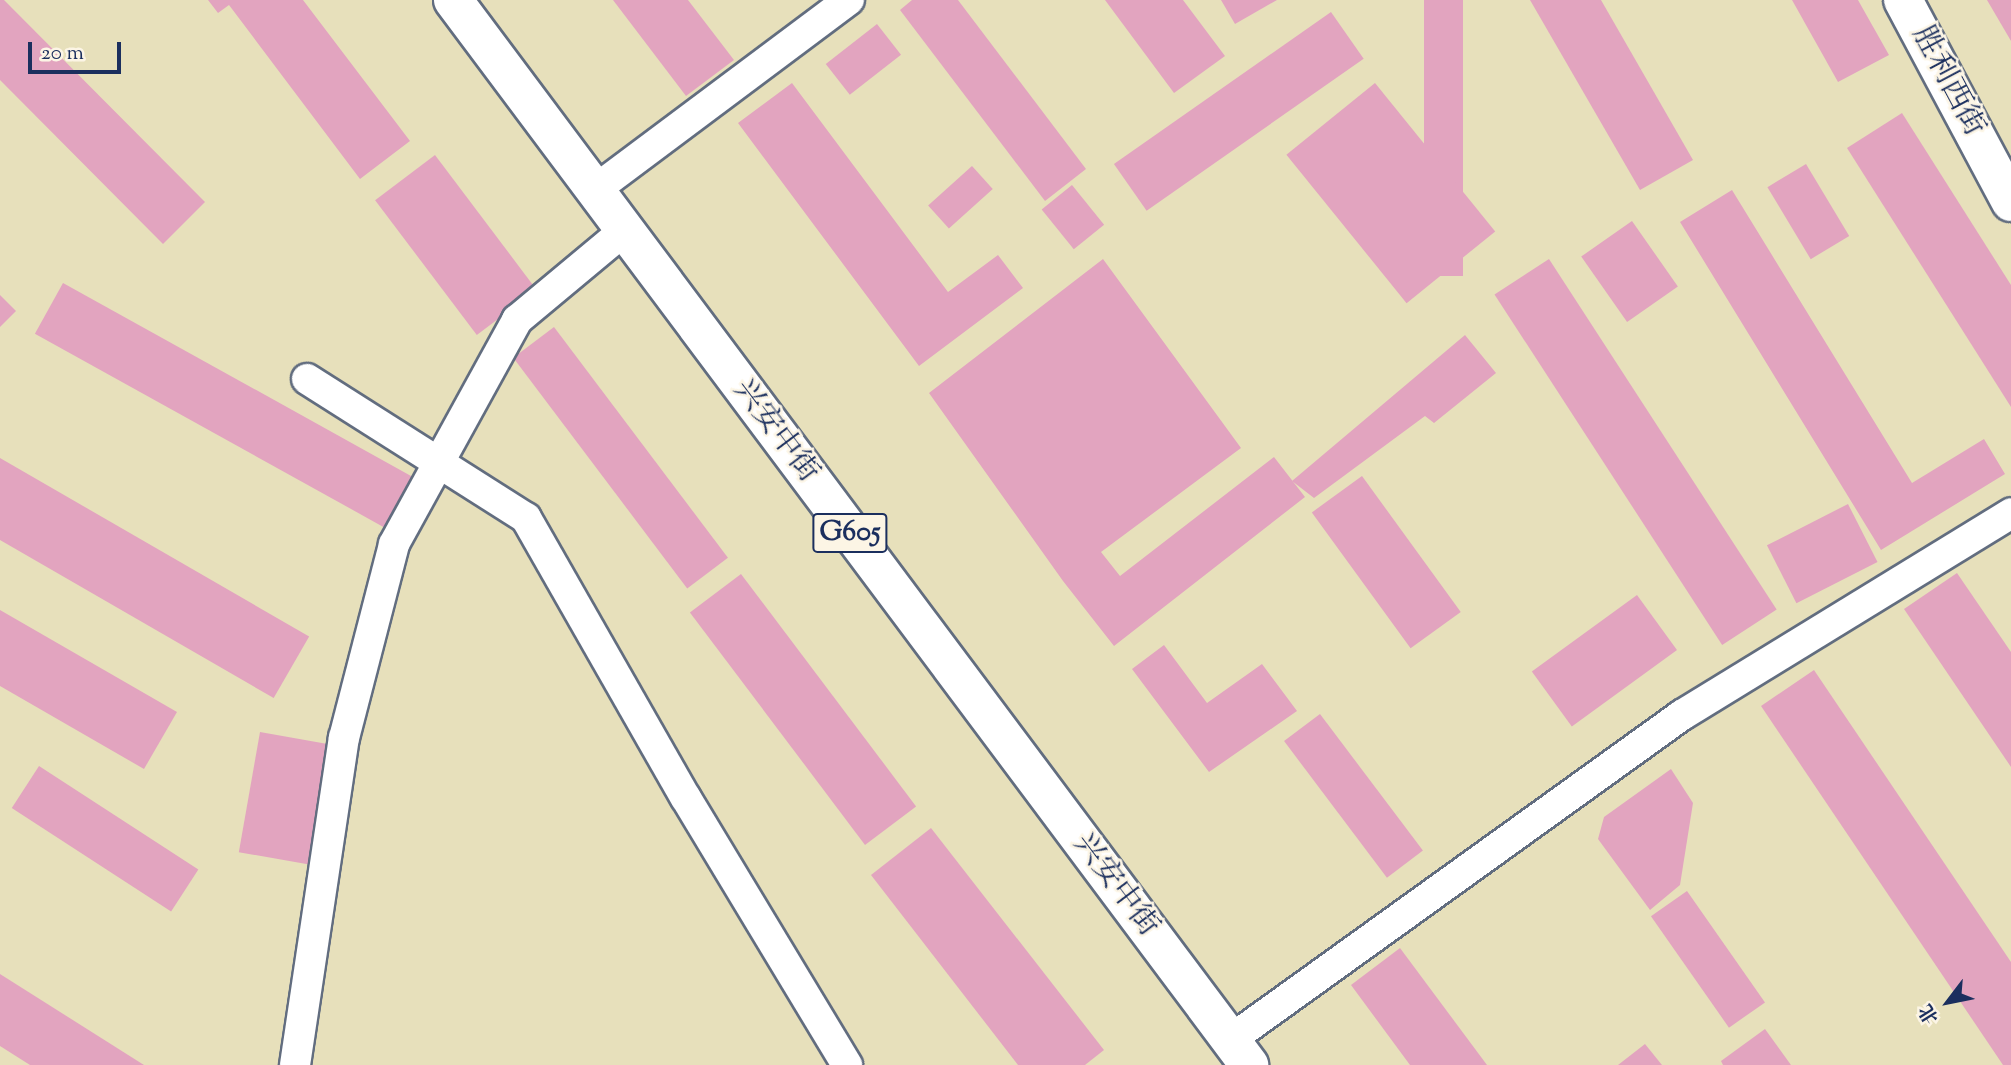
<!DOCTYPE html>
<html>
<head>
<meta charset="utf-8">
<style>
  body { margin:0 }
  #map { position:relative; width:2011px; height:1065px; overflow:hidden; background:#e7e0bb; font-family:"Sorts Mill Goudy","Noto Serif SC",serif }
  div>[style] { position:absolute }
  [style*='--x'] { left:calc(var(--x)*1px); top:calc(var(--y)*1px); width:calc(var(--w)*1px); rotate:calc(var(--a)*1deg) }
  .building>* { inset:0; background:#e2a4bf; transform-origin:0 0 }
  .roads { filter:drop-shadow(2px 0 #626d7f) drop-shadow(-2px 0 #626d7f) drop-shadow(0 2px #626d7f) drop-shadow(0 -2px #626d7f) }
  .minor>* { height:30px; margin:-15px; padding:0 15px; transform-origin:15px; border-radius:15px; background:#fff }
  .tertiary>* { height:38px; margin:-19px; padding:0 19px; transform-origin:19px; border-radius:19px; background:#fff }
  .trunk>* { height:38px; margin:-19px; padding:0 19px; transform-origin:19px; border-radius:19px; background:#fff }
  span { translate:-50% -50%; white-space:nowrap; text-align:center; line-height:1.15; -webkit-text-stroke:5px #fcf5e5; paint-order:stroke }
  .shield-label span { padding:2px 5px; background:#fcf5e5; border:2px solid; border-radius:5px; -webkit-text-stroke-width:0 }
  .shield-label { font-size:28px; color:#1b2f5e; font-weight:700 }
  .street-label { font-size:30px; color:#1b2f5e }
  .north { position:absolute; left:1913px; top:967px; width:70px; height:70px; -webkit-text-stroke:5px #fcf5e5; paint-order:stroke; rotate:238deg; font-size:19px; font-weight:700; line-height:28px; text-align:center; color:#1b2f5e }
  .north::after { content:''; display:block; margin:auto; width:24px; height:32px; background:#1b2f5e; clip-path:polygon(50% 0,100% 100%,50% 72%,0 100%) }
  .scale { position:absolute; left:28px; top:42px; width:93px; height:32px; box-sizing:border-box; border:4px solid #1b2f5e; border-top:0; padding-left:9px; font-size:21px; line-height:24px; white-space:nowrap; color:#1b2f5e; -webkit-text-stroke:5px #fcf5e5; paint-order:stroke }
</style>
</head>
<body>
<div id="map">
  <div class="building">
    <i style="clip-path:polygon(0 0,4px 0,205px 202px,163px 244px,0 80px)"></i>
    <i style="clip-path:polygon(208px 0,303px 0,410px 141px,360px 179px,229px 5px,218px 13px)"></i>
    <i style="clip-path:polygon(613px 0,688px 0,734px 60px,686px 96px)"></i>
    <i style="clip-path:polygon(912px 0,958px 0,1086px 169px,1045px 201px,900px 10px)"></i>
    <i style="clip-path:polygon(1105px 0,1183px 0,1225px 56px,1174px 93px)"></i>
    <i style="clip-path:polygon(1221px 0,1277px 0,1235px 24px)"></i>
    <i style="left:1424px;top:0;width:39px;height:276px"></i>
    <i style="clip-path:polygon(1530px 0,1601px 0,1693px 160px,1640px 190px)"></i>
    <i style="clip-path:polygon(1792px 0,1858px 0,1889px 55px,1838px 82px)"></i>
    <i style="clip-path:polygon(1987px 0,2011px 0,2011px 41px)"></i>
    <i style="left:1331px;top:12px;width:57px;height:265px;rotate:55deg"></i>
    <i style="left:877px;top:24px;width:39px;height:65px;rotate:52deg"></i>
    <i style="clip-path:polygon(792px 83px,948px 292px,998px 255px,1023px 288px,919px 366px,738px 123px)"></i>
    <i style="left:1375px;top:83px;width:191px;height:114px;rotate:51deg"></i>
    <i style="clip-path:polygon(1902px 113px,2011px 285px,2011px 407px,1847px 148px)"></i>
    <i style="left:435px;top:155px;width:169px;height:75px;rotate:53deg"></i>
    <i style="left:1806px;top:164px;width:84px;height:45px;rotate:59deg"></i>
    <i style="left:972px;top:166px;width:31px;height:59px;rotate:48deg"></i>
    <i style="left:1072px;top:185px;width:51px;height:39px;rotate:51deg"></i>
    <i style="clip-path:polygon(1732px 190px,1912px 483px,1984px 439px,2005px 474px,1881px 550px,1680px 222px)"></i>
    <i style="left:1632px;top:221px;width:80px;height:62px;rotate:55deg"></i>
    <i style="clip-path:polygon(1103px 259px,1241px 448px,1101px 552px,1120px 576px,1274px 457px,1305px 497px,1114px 646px,1063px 581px,929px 393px)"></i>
    <i style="left:1549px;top:259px;width:418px;height:65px;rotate:57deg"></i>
    <i style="left:63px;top:283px;width:401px;height:58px;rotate:29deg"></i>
    <i style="clip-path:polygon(0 295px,16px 311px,0 327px)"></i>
    <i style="left:554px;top:327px;width:289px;height:51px;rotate:53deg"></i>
    <i style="clip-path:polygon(1465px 335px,1496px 373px,1434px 423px,1425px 416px,1314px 498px,1292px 481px)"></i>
    <i style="left:0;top:458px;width:357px;height:71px;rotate:30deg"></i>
    <i style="left:1362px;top:476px;width:168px;height:62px;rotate:54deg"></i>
    <i style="left:1848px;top:504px;width:65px;height:91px;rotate:63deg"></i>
    <i style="clip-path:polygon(1957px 573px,2011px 652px,2011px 767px,1904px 609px)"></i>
    <i style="left:741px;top:574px;width:291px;height:64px;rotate:53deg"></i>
    <i style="left:1637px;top:595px;width:68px;height:130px;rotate:54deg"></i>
    <i style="clip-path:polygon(0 610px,177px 712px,144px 769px,0 686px)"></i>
    <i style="clip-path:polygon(1164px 645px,1207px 703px,1262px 664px,1297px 711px,1209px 772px,1132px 669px)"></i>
    <i style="clip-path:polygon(1814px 670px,2011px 962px,2011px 1065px,2003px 1065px,1761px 706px)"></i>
    <i style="left:1320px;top:714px;width:171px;height:45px;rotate:53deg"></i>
    <i style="left:260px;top:732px;width:70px;height:122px;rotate:10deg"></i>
    <i style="left:39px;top:766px;width:190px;height:50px;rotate:33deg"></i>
    <i style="clip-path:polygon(1671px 769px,1693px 803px,1680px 885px,1650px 910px,1598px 839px,1604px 817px)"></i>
    <i style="clip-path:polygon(931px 828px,1104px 1050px,1085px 1065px,1018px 1065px,871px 875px)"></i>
    <i style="left:1687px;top:891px;width:136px;height:44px;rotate:55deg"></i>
    <i style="clip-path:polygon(1400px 948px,1487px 1065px,1410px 1065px,1351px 985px)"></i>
    <i style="clip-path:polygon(0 974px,144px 1065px,30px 1065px,0 1046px)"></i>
    <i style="clip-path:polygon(1765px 1029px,1791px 1065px,1723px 1065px,1721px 1061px)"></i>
    <i style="clip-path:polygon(1645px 1044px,1662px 1065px,1618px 1065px)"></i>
  </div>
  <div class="roads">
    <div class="minor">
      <i style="--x:596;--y:189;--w:316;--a:-36.8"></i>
      <i style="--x:307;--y:379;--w:259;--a:32.4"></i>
      <i style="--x:526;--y:518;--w:322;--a:60.3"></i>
      <i style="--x:686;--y:798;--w:312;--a:58.9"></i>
      <i style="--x:1230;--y:1040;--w:557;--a:-35.72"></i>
      <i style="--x:1682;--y:715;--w:386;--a:-31.5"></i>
      <i style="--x:295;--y:1065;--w:331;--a:-81.5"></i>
      <i style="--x:344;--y:738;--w:200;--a:-75.5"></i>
      <i style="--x:394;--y:544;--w:256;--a:-61.2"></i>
      <i style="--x:517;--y:320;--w:139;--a:-39.8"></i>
    </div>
    <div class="tertiary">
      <i style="--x:1903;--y:0;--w:229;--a:61.9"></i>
    </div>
    <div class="trunk">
      <i style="--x:453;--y:0;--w:1330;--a:53.22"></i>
    </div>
  </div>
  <div class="shield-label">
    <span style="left:850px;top:533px">G605</span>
  </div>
  <div class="street-label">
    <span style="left:1947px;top:82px;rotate:62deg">胜利西街</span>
    <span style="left:775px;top:432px;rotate:53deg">兴安中街</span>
    <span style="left:1115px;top:886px;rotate:53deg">兴安中街</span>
  </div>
  <div class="north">北</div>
  <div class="scale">20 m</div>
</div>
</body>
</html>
